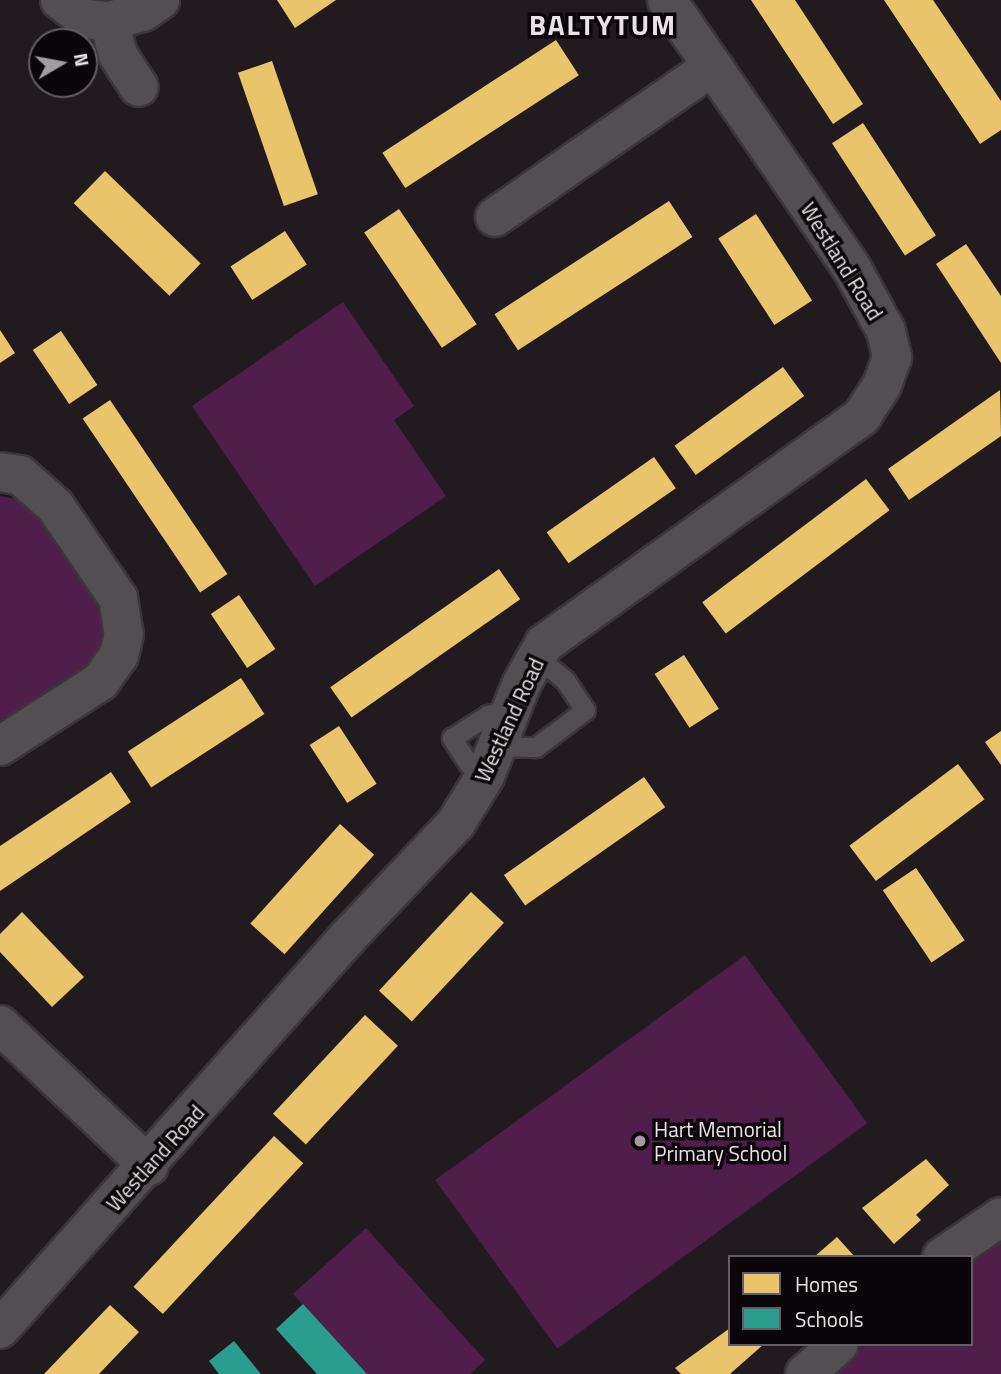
<!DOCTYPE html>
<html>
<head>
<meta charset="utf-8">
<style>
  body { margin:0 }
  #map { position:relative; width:1001px; height:1374px; overflow:hidden; background:#211b20; font-family:"Titillium Web",sans-serif }
  div>[style] { position:absolute }
  [style*='--x'] { left:calc(var(--x)*1px); top:calc(var(--y)*1px); width:calc(var(--w)*1px); rotate:calc(var(--a)*1deg) }
  .green>* { inset:0; background:#501e4a; transform-origin:0 0 }
  .homes>* { inset:0; background:#e9c46a; transform-origin:0 0 }
  .schools>* { inset:0; background:#2a9d8f }
  .roads { filter:drop-shadow(2px 0 #3a3639) drop-shadow(-2px 0 #3a3639) drop-shadow(0 2px #3a3639) drop-shadow(0 -2px #3a3639) }
  .service>* { height:19px; margin:-9.5px; padding:0 9.5px; transform-origin:9.5px; border-radius:9.5px; background:#524e51 }
  .minor>* { height:38px; margin:-19px; padding:0 19px; transform-origin:19px; border-radius:19px; background:#524e51 }
  .dots>* { width:19px; height:19px; translate:-50% -50%; box-sizing:border-box; border:4px solid #0a0609; border-radius:50% }
  span { translate:-50% -50%; white-space:nowrap; text-align:center; line-height:1.15; -webkit-text-stroke:7px #0a0609; paint-order:stroke }
  .street-label { font-size:21px; color:#e9e2e8 }
  .poi-label { font-size:21px; color:#e9e2e8 }
  .left { translate:0 -50%; text-align:left }
  .district-label { font-size:28px; color:#e9e2e8; font-weight:700; letter-spacing:2px }
  .legend { position:absolute; left:728px; top:1255px; width:245px; height:91px; box-sizing:border-box; background:#0a0609; border:2px solid #635e62; margin:0; padding:9px 12px; list-style:none; font-size:21px; color:#e9e2e8 }
  .legend li { display:flex; align-items:center; gap:14px; height:35px }
  .legend b { width:35px; border:2px solid #635e62 }
  .north { position:absolute; left:28px; top:28px; width:70px; height:70px; box-sizing:border-box; background:#0a0609; border:2px solid #635e62; border-radius:50%; rotate:80deg; font-size:19px; font-weight:700; line-height:28px; text-align:center; color:#e9e2e8 }
  .north::after { content:''; display:block; margin:auto; width:24px; height:32px; background:#a39ca2; clip-path:polygon(50% 0,100% 100%,50% 72%,0 100%) }
</style>
</head>
<body>
<div id="map">
  <div class="green">
    <i style="clip-path:polygon(343px 302px,414px 406px,394px 420px,446px 496px,315px 586px,192px 406px)"></i>
    <i style="clip-path:polygon(0 496px,22px 500px,99px 594px,102px 634px,100px 651px,81px 670px,0 723px)"></i>
    <i style="left:745px;top:955px;width:208px;height:383px;rotate:54deg"></i>
    <i style="clip-path:polygon(366px 1228px,485px 1360px,470px 1374px,367px 1374px,293px 1294px)"></i>
    <i style="clip-path:polygon(1001px 1232px,1001px 1374px,825px 1374px,858px 1344px,971px 1344px,971px 1257px)"></i>
  </div>
  <div class="homes">
    <i style="clip-path:polygon(277px 0,336px 0,295px 28px)"></i>
    <i style="clip-path:polygon(751px 0,795px 0,863px 104px,833px 124px)"></i>
    <i style="clip-path:polygon(884px 0,933px 0,1001px 101px,1001px 130px,980px 144px)"></i>
    <i style="left:556px;top:40px;width:42px;height:207px;rotate:57deg"></i>
    <i style="left:272px;top:61px;width:141px;height:36px;rotate:71deg"></i>
    <i style="left:863px;top:123px;width:134px;height:37px;rotate:57deg"></i>
    <i style="left:105px;top:171px;width:133px;height:45px;rotate:44deg"></i>
    <i style="left:669px;top:201px;width:43px;height:208px;rotate:57deg"></i>
    <i style="left:399px;top:209px;width:139px;height:42px;rotate:56deg"></i>
    <i style="left:756px;top:214px;width:103px;height:45px;rotate:57deg"></i>
    <i style="left:285px;top:231px;width:40px;height:65px;rotate:57deg"></i>
    <i style="clip-path:polygon(966px 244px,1001px 296px,1001px 363px,936px 264px)"></i>
    <i style="clip-path:polygon(0 330px,15px 353px,0 363px)"></i>
    <i style="left:61px;top:331px;width:65px;height:34px;rotate:56deg"></i>
    <i style="left:783px;top:367px;width:36px;height:134px;rotate:54deg"></i>
    <i style="clip-path:polygon(1000px 390px,1001px 436px,909px 500px,888px 469px)"></i>
    <i style="left:110px;top:400px;width:210px;height:33px;rotate:56deg"></i>
    <i style="left:654px;top:457px;width:38px;height:131px;rotate:55deg"></i>
    <i style="left:866px;top:479px;width:39px;height:205px;rotate:53deg"></i>
    <i style="left:499px;top:569px;width:37px;height:206px;rotate:55deg"></i>
    <i style="left:239px;top:595px;width:65px;height:34px;rotate:56deg"></i>
    <i style="left:684px;top:655px;width:64px;height:35px;rotate:57deg"></i>
    <i style="left:241px;top:678px;width:43px;height:135px;rotate:57deg"></i>
    <i style="left:339px;top:726px;width:69px;height:35px;rotate:57deg"></i>
    <i style="clip-path:polygon(1001px 731px,1001px 765px,985px 742px)"></i>
    <i style="left:958px;top:764px;width:44px;height:136px;rotate:53deg"></i>
    <i style="clip-path:polygon(111px 772px,131px 802px,0 891px,0 846px)"></i>
    <i style="left:644px;top:777px;width:37px;height:171px;rotate:55deg"></i>
    <i style="left:340px;top:824px;width:46px;height:134px;rotate:42deg"></i>
    <i style="left:916px;top:868px;width:87px;height:40px;rotate:56deg"></i>
    <i style="left:471px;top:892px;width:45px;height:135px;rotate:43deg"></i>
    <i style="clip-path:polygon(22px 912px,84px 977px,52px 1007px,0 952px,0 934px)"></i>
    <i style="left:365px;top:1015px;width:45px;height:135px;rotate:43deg"></i>
    <i style="left:274px;top:1136px;width:40px;height:206px;rotate:43deg"></i>
    <i style="clip-path:polygon(926px 1159px,949px 1185px,916px 1215px,921px 1220px,894px 1244px,862px 1208px)"></i>
    <i style="clip-path:polygon(837px 1237px,855px 1257px,814px 1257px)"></i>
    <i style="clip-path:polygon(110px 1305px,139px 1332px,99px 1374px,44px 1374px)"></i>
    <i style="clip-path:polygon(730px 1328px,730px 1344px,764px 1344px,730px 1374px,681px 1374px,675px 1368px)"></i>
  </div>
  <div class="schools">
    <i style="clip-path:polygon(303px 1304px,367px 1374px,317px 1374px,276px 1329px)"></i>
    <i style="clip-path:polygon(234px 1341px,261px 1374px,219px 1374px,209px 1361px)"></i>
  </div>
  <div class="roads">
    <div class="service">
      <i style="--x:498;--y:746;--w:38;--a:2"></i>
      <i style="--x:536;--y:747;--w:61;--a:-37.1"></i>
      <i style="--x:585;--y:710;--w:36;--a:-124"></i>
      <i style="--x:565;--y:680;--w:36;--a:-141"></i>
      <i style="--x:485;--y:776;--w:21;--a:-143"></i>
      <i style="--x:468;--y:763;--w:30;--a:-123"></i>
      <i style="--x:452;--y:738;--w:43;--a:-32.6"></i>
      <i style="--x:488;--y:715;--w:25;--a:-14"></i>
    </div>
    <div class="minor">
      <i style="--x:60;--y:0;--w:31;--a:37"></i>
      <i style="--x:85;--y:19;--w:24;--a:5"></i>
      <i style="--x:109;--y:21;--w:35;--a:-15"></i>
      <i style="--x:143;--y:12;--w:21;--a:-35"></i>
      <i style="--x:109;--y:21;--w:35;--a:75"></i>
      <i style="--x:118;--y:55;--w:38;--a:57"></i>
      <i style="--x:495;--y:217;--w:264;--a:-34.7"></i>
      <i style="--x:0;--y:472;--w:20;--a:9"></i>
      <i style="--x:20;--y:475;--w:47;--a:41.5"></i>
      <i style="--x:55;--y:506;--w:112;--a:55.6"></i>
      <i style="--x:118;--y:598;--w:36;--a:81"></i>
      <i style="--x:124;--y:634;--w:22;--a:103"></i>
      <i style="--x:119;--y:655;--w:32;--a:125"></i>
      <i style="--x:101;--y:681;--w:120;--a:147.2"></i>
      <i style="--x:0;--y:1025;--w:205;--a:43.4"></i>
      <i style="--x:942;--y:1257;--w:71;--a:-34.1"></i>
      <i style="--x:0;--y:1329;--w:523;--a:-48.41"></i>
      <i style="--x:347;--y:938;--w:158;--a:-46.5"></i>
      <i style="--x:456;--y:823;--w:55;--a:-58.3"></i>
      <i style="--x:485;--y:776;--w:98;--a:-68.4"></i>
      <i style="--x:521;--y:685;--w:47;--a:-60.7"></i>
      <i style="--x:544;--y:644;--w:391;--a:-35.6"></i>
      <i style="--x:862;--y:416;--w:37;--a:-57"></i>
      <i style="--x:882;--y:385;--w:30;--a:-70"></i>
      <i style="--x:892;--y:357;--w:27;--a:-103"></i>
      <i style="--x:886;--y:331;--w:73;--a:-118.7"></i>
      <i style="--x:851;--y:267;--w:324;--a:-124.6"></i>
      <i style="--x:805;--y:1374;--w:45;--a:-41.4"></i>
    </div>
  </div>
  <div class="dots">
    <i style="left:640px;top:1141px;background:#a39ca2"></i>
  </div>
  <div class="street-label">
    <span style="left:842px;top:261px;rotate:58deg">Westland Road</span>
    <span style="left:509px;top:720px;rotate:-65deg">Westland Road</span>
    <span style="left:155px;top:1158px;rotate:-48deg">Westland Road</span>
  </div>
  <div class="poi-label">
    <span class="left" style="left:654px;top:1141px">Hart Memorial<br>Primary School</span>
  </div>
  <div class="district-label">
    <span style="left:603px;top:25px">BALTYTUM</span>
  </div>
  <ul class="legend">
  <li><b style="height:19px;background:#e9c46a"></b>Homes</li>
  <li><b style="height:19px;background:#2a9d8f"></b>Schools</li>
  </ul>
  <div class="north">N</div>
</div>
</body>
</html>
